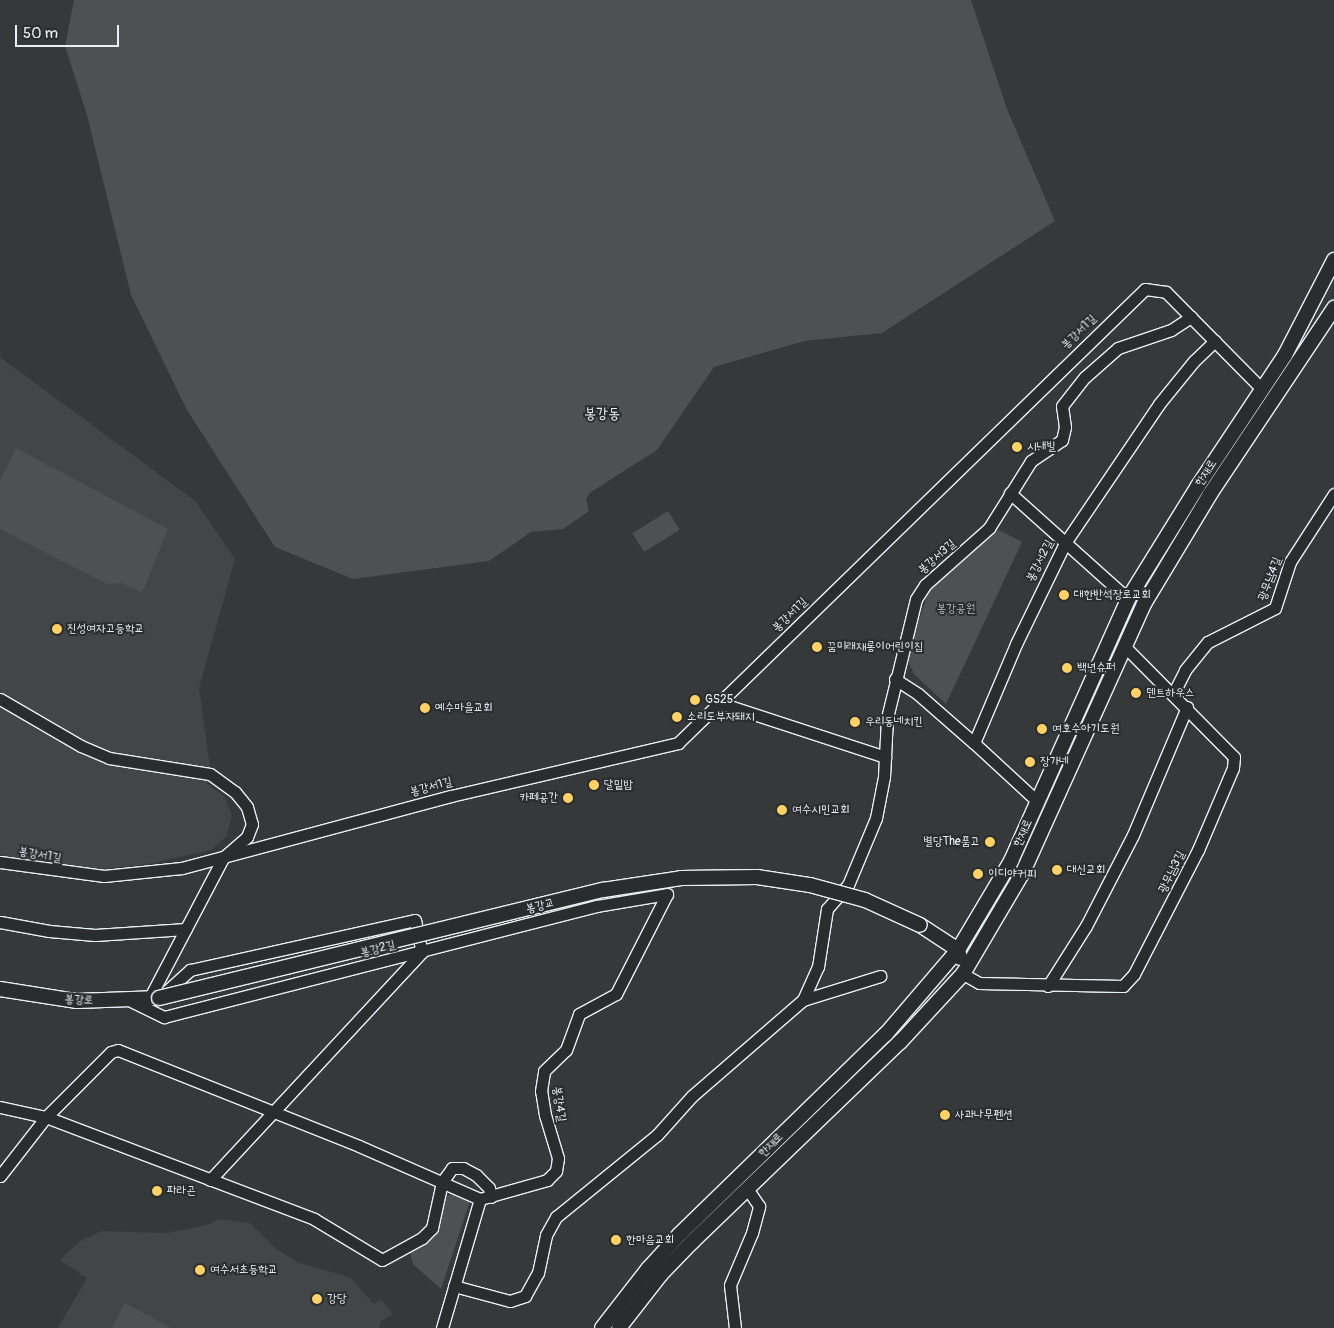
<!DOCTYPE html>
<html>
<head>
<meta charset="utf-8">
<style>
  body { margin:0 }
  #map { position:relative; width:1334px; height:1328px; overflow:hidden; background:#35393a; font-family:Pangolin,"Poor Story",sans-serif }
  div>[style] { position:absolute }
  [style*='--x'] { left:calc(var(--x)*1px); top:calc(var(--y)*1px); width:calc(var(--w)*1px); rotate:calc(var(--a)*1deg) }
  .built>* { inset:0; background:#424647 }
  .green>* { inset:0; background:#4d5152; transform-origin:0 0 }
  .roads { filter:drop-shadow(1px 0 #e8f1f8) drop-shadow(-1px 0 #e8f1f8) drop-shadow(0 1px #e8f1f8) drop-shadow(0 -1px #e8f1f8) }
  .minor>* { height:11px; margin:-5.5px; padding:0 5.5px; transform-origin:5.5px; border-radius:5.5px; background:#2a2d2e }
  .tertiary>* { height:14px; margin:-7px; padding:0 7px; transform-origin:7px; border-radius:7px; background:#2a2d2e }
  .bridges { filter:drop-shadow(1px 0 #e8f1f8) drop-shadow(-1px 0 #e8f1f8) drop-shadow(0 1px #e8f1f8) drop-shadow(0 -1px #e8f1f8) }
  .tertiary-bridge>* { height:14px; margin:-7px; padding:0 7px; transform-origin:7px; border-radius:7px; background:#2a2d2e }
  .dots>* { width:14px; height:14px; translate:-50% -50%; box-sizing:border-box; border:2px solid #2a2d2e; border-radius:50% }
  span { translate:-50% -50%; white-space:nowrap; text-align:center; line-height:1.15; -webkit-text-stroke:4px #2a2d2e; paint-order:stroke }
  .street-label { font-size:12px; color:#e8f1f8 }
  .poi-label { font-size:12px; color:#e8f1f8 }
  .left { translate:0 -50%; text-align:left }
  .right { translate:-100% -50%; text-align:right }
  .park-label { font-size:12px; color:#b2b9be }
  .quarter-label { font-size:15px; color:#e8f1f8 }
  .scale { position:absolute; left:15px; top:25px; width:104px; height:22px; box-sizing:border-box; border:2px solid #e8f1f8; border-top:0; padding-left:6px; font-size:15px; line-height:18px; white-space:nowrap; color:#e8f1f8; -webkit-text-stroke:4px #2a2d2e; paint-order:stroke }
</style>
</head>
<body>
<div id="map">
  <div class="built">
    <i style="clip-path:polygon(0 357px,195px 501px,235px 559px,199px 688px,210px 767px,207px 784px,224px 796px,232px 815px,226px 837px,211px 850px,149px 864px,111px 868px,87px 869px,0 855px)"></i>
    <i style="clip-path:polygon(220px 1219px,250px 1223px,275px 1248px,299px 1263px,350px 1277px,374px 1304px,381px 1299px,393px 1314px,381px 1321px,379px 1328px,58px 1328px,87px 1278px,60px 1260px,80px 1241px,102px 1231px,168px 1233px,207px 1225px)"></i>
  </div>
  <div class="green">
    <i style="clip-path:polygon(74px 0,971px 0,1007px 109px,1055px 221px,882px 333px,804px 341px,714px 367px,657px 450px,591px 492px,586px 499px,589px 511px,563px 529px,531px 532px,489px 561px,353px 579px,275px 547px,187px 410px,131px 295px,87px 115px,65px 46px)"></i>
    <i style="clip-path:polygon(16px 448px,168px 529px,142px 593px,123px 583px,107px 584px,0 529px,0 481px)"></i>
    <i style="left:668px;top:511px;width:22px;height:42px;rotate:58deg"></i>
    <i style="clip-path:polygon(997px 529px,1022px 542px,946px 704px,914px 674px,907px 659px,911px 644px,930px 587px)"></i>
    <i style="clip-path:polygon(451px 1194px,470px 1201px,441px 1289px,413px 1264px,410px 1252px,429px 1242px,435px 1235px,446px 1197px)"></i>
    <i style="clip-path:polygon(125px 1303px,171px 1328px,112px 1328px)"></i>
  </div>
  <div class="roads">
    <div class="minor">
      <i style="--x:1010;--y:493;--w:159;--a:41.9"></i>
      <i style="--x:895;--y:679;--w:27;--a:33"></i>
      <i style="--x:918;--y:694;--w:74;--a:41.2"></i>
      <i style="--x:1173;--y:694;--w:27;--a:-63"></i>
      <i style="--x:1185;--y:670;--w:36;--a:-51"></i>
      <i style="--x:1208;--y:642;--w:75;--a:-26.9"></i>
      <i style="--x:1275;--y:608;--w:48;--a:-71.9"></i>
      <i style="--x:1290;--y:562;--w:81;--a:-57.1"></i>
      <i style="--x:0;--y:699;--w:94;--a:30.1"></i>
      <i style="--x:81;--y:746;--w:30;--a:23"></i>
      <i style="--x:109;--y:758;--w:102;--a:9"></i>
      <i style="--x:210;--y:774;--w:31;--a:36"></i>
      <i style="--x:235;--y:792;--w:19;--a:51"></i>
      <i style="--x:247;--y:807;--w:18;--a:74"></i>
      <i style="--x:252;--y:824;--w:14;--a:111"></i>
      <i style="--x:247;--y:837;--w:32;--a:139"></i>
      <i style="--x:223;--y:858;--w:159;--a:117.7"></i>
      <i style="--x:720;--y:703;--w:174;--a:18.1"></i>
      <i style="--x:1038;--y:802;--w:87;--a:-137.3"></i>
      <i style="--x:974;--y:743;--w:108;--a:-67"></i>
      <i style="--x:1016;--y:644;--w:112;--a:-64.1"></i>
      <i style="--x:1065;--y:543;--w:168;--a:-55.9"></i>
      <i style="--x:1159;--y:404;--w:55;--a:-50.9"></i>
      <i style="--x:1194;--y:361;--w:29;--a:-44"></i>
      <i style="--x:0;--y:862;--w:105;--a:7.7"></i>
      <i style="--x:104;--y:876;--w:78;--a:-5.9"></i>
      <i style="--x:182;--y:868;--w:278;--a:-15"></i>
      <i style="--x:451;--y:796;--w:233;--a:-13.1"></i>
      <i style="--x:678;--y:743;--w:651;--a:-44.19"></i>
      <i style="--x:1145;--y:289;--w:21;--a:8"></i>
      <i style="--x:1166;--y:292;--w:136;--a:45.3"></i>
      <i style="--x:0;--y:922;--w:50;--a:10.4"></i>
      <i style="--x:49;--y:931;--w:46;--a:5"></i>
      <i style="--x:95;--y:935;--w:91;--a:-3.8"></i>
      <i style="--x:963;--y:974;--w:18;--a:29"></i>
      <i style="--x:979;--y:983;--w:144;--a:1.2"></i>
      <i style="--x:1123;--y:986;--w:16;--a:-47"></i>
      <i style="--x:1134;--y:974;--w:140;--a:-62.7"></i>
      <i style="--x:1198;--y:850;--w:89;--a:-66.9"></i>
      <i style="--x:1233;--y:768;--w:11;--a:-85"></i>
      <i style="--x:1234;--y:757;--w:156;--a:-134.7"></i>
      <i style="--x:1048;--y:986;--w:71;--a:-57.7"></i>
      <i style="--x:1086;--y:926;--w:102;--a:-62.7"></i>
      <i style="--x:1133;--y:835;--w:139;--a:-67.1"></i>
      <i style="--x:159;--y:998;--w:42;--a:-42.1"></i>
      <i style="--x:190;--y:970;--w:230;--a:-12.5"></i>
      <i style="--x:415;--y:920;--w:33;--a:78"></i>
      <i style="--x:803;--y:1000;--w:81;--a:-17.3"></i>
      <i style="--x:131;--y:1001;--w:37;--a:26"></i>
      <i style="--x:164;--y:1017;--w:447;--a:-14.4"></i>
      <i style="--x:597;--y:906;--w:71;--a:-9.7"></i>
      <i style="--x:0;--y:1107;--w:47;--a:12.3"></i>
      <i style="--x:46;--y:1117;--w:287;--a:20.8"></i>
      <i style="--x:314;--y:1219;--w:79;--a:31.1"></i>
      <i style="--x:382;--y:1260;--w:46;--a:-28.8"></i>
      <i style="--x:422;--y:1238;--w:14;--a:-45"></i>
      <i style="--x:432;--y:1228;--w:47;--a:-77.7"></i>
      <i style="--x:442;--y:1182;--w:17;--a:-54"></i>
      <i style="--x:452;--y:1168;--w:11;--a:0"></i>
      <i style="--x:463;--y:1168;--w:15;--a:28"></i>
      <i style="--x:476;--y:1175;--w:18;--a:45"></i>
      <i style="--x:489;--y:1188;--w:9;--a:77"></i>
      <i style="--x:0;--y:1176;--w:75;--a:-52.1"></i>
      <i style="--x:46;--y:1117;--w:92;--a:-45"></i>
      <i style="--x:111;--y:1052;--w:7;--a:-16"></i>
      <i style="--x:118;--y:1050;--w:259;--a:21.7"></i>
      <i style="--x:359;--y:1146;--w:132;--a:23.7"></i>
      <i style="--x:480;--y:1199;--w:70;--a:-15.8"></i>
      <i style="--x:547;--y:1180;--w:13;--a:-45"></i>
      <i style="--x:556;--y:1171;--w:13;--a:-81"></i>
      <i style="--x:558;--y:1158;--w:45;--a:-106.8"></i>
      <i style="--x:545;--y:1115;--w:24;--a:-99"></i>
      <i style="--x:541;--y:1091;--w:20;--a:-81"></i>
      <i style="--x:544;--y:1071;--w:30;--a:-44"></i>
      <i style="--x:566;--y:1050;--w:38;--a:-70"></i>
      <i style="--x:579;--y:1014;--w:42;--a:-28.4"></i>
      <i style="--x:616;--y:994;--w:112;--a:-63"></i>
      <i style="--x:210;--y:1180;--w:311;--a:-47.1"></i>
      <i style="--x:454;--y:1286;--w:58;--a:15"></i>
      <i style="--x:510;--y:1301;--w:16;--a:-18"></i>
      <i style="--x:525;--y:1296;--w:26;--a:-61"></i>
      <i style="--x:538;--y:1273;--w:39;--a:-78"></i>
      <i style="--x:546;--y:1235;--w:21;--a:-61"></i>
      <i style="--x:556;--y:1217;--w:130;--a:-39.1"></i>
      <i style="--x:657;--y:1135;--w:52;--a:-48.1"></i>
      <i style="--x:692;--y:1096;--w:147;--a:-40.9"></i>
      <i style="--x:803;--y:1000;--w:36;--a:-66"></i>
      <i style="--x:818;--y:967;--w:59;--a:-81.2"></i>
      <i style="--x:827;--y:909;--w:32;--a:-49"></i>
      <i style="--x:848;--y:885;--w:73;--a:-67.3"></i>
      <i style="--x:876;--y:818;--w:42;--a:-79"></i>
      <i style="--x:884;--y:777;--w:59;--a:-87.1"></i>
      <i style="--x:887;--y:718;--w:122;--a:-76.3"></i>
      <i style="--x:916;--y:599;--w:17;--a:-57"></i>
      <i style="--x:925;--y:585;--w:86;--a:-41.7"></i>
      <i style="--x:989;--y:528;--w:79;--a:-57.9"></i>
      <i style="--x:1031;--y:461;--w:37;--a:-34"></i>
      <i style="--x:1062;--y:440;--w:13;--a:-77"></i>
      <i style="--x:1065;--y:427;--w:21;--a:-98"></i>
      <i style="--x:1062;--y:406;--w:37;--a:-52"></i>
      <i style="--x:1085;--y:377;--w:44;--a:-41.3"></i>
      <i style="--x:1118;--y:348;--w:56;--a:-18.8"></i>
      <i style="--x:1171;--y:330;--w:24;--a:-33"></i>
      <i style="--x:442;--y:1328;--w:134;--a:-73.6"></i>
      <i style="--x:735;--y:1328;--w:43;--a:-96.6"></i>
      <i style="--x:730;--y:1285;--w:56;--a:-67.1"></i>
      <i style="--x:752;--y:1233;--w:28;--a:-75"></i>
      <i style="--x:759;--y:1206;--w:22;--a:-124"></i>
    </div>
    <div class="tertiary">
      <i style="--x:920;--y:925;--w:45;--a:33.3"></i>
      <i style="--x:958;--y:950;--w:8;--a:76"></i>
      <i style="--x:0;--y:989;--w:78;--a:8.9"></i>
      <i style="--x:77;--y:1001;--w:82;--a:-2.1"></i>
      <i style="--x:602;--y:1328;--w:75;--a:-52.1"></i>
      <i style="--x:648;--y:1269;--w:47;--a:-47.6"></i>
      <i style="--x:680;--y:1234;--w:287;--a:-44.2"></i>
      <i style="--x:886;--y:1034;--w:111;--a:-49.4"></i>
      <i style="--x:958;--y:950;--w:104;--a:-59.2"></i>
      <i style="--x:1011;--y:861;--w:287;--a:-65.9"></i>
      <i style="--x:1128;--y:599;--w:133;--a:-58.2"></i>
      <i style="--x:1198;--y:486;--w:157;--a:-56.4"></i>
      <i style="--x:1285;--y:355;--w:107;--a:-62.7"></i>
      <i style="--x:619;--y:1328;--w:68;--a:-52.1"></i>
      <i style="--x:661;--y:1274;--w:45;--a:-45.9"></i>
      <i style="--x:692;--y:1242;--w:289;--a:-43.9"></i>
      <i style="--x:900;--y:1042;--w:93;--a:-47.2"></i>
      <i style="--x:963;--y:974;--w:118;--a:-59.5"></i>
      <i style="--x:1023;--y:872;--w:294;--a:-65.7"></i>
      <i style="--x:1144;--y:604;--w:128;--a:-59"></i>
      <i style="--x:1210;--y:494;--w:224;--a:-56.3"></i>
    </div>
  </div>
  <div class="bridges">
    <div class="tertiary-bridge">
      <i style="--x:159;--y:998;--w:457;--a:-13.7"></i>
      <i style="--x:603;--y:890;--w:79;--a:-8.7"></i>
      <i style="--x:681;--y:878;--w:76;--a:-0.8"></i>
      <i style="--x:757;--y:877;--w:54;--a:8.6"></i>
      <i style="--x:810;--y:885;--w:57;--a:15.3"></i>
      <i style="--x:865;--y:900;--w:60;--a:24.4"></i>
    </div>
  </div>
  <div class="dots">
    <i style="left:1017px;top:447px;background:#ffd166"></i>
    <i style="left:1064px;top:595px;background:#ffd166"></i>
    <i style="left:57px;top:629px;background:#ffd166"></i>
    <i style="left:817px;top:647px;background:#ffd166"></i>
    <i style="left:1067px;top:668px;background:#ffd166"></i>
    <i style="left:1136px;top:693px;background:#ffd166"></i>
    <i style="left:695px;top:700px;background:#ffd166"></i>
    <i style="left:425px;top:708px;background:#ffd166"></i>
    <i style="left:677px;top:717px;background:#ffd166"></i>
    <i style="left:855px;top:722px;background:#ffd166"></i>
    <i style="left:1042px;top:729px;background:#ffd166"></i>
    <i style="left:1030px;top:762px;background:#ffd166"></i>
    <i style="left:594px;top:785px;background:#ffd166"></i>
    <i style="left:568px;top:798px;background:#ffd166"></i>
    <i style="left:782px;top:810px;background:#ffd166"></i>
    <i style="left:990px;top:842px;background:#ffd166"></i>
    <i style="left:1057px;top:870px;background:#ffd166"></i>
    <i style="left:978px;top:874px;background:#ffd166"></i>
    <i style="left:945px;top:1115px;background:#ffd166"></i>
    <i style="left:157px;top:1191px;background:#ffd166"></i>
    <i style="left:616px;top:1240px;background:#ffd166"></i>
    <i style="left:200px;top:1270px;background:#ffd166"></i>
    <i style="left:317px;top:1299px;background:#ffd166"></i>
  </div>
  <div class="street-label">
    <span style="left:1079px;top:332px;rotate:-44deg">봉강서1길</span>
    <span style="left:1206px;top:473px;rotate:-57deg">한재로</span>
    <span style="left:937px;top:557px;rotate:-41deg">봉강서3길</span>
    <span style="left:1040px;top:561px;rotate:-63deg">봉강서2길</span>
    <span style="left:1270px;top:579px;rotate:-69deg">광무남4길</span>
    <span style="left:790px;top:615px;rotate:-44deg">봉강서1길</span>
    <span style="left:431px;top:787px;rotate:-15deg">봉강서1길</span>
    <span style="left:1023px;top:833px;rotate:-65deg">한재로</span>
    <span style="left:40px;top:855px;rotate:10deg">봉강서1길</span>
    <span style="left:1172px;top:872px;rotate:-64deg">광무남3길</span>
    <span style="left:540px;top:906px;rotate:-14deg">봉강교</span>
    <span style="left:378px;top:949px;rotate:-14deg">봉강2길</span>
    <span style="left:79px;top:1000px;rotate:3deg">봉강로</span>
    <span style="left:559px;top:1104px;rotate:82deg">봉강4길</span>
    <span style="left:771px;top:1145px;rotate:-44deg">한재로</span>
  </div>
  <div class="poi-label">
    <span class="left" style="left:1027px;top:447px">시내빌</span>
    <span class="left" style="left:1074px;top:595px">대한반석장로교회</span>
    <span class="left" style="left:67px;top:629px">진성여자고등학교</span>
    <span class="left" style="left:827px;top:647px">꿈미래재롱이어린이집</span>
    <span class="left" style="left:1077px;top:668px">백년슈퍼</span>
    <span class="left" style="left:1146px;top:693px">덴트하우스</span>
    <span class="left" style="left:705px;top:700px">GS25</span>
    <span class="left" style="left:435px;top:708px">예수마을교회</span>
    <span class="left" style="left:687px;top:717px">소리도부자돼지</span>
    <span class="left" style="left:865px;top:722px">우리동네치킨</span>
    <span class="left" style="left:1052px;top:729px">여호수아기도원</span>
    <span class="left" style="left:1040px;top:762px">장가네</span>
    <span class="left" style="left:604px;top:785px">달밑밥</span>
    <span class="right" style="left:558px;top:798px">카페공간</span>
    <span class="left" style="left:792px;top:810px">여수시민교회</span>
    <span class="right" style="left:980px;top:842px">별당The품고</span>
    <span class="left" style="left:1067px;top:870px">대신교회</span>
    <span class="left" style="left:988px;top:874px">이디야커피</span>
    <span class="left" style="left:955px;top:1115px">사과나무펜션</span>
    <span class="left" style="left:167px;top:1191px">파라곤</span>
    <span class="left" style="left:626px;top:1240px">한마음교회</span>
    <span class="left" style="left:210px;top:1270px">여수서초등학교</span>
    <span class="left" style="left:327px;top:1299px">강당</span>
  </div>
  <div class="park-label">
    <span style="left:956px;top:609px">봉강공원</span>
  </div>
  <div class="quarter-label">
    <span style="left:602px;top:414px">봉강동</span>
  </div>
  <div class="scale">50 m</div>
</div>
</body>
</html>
